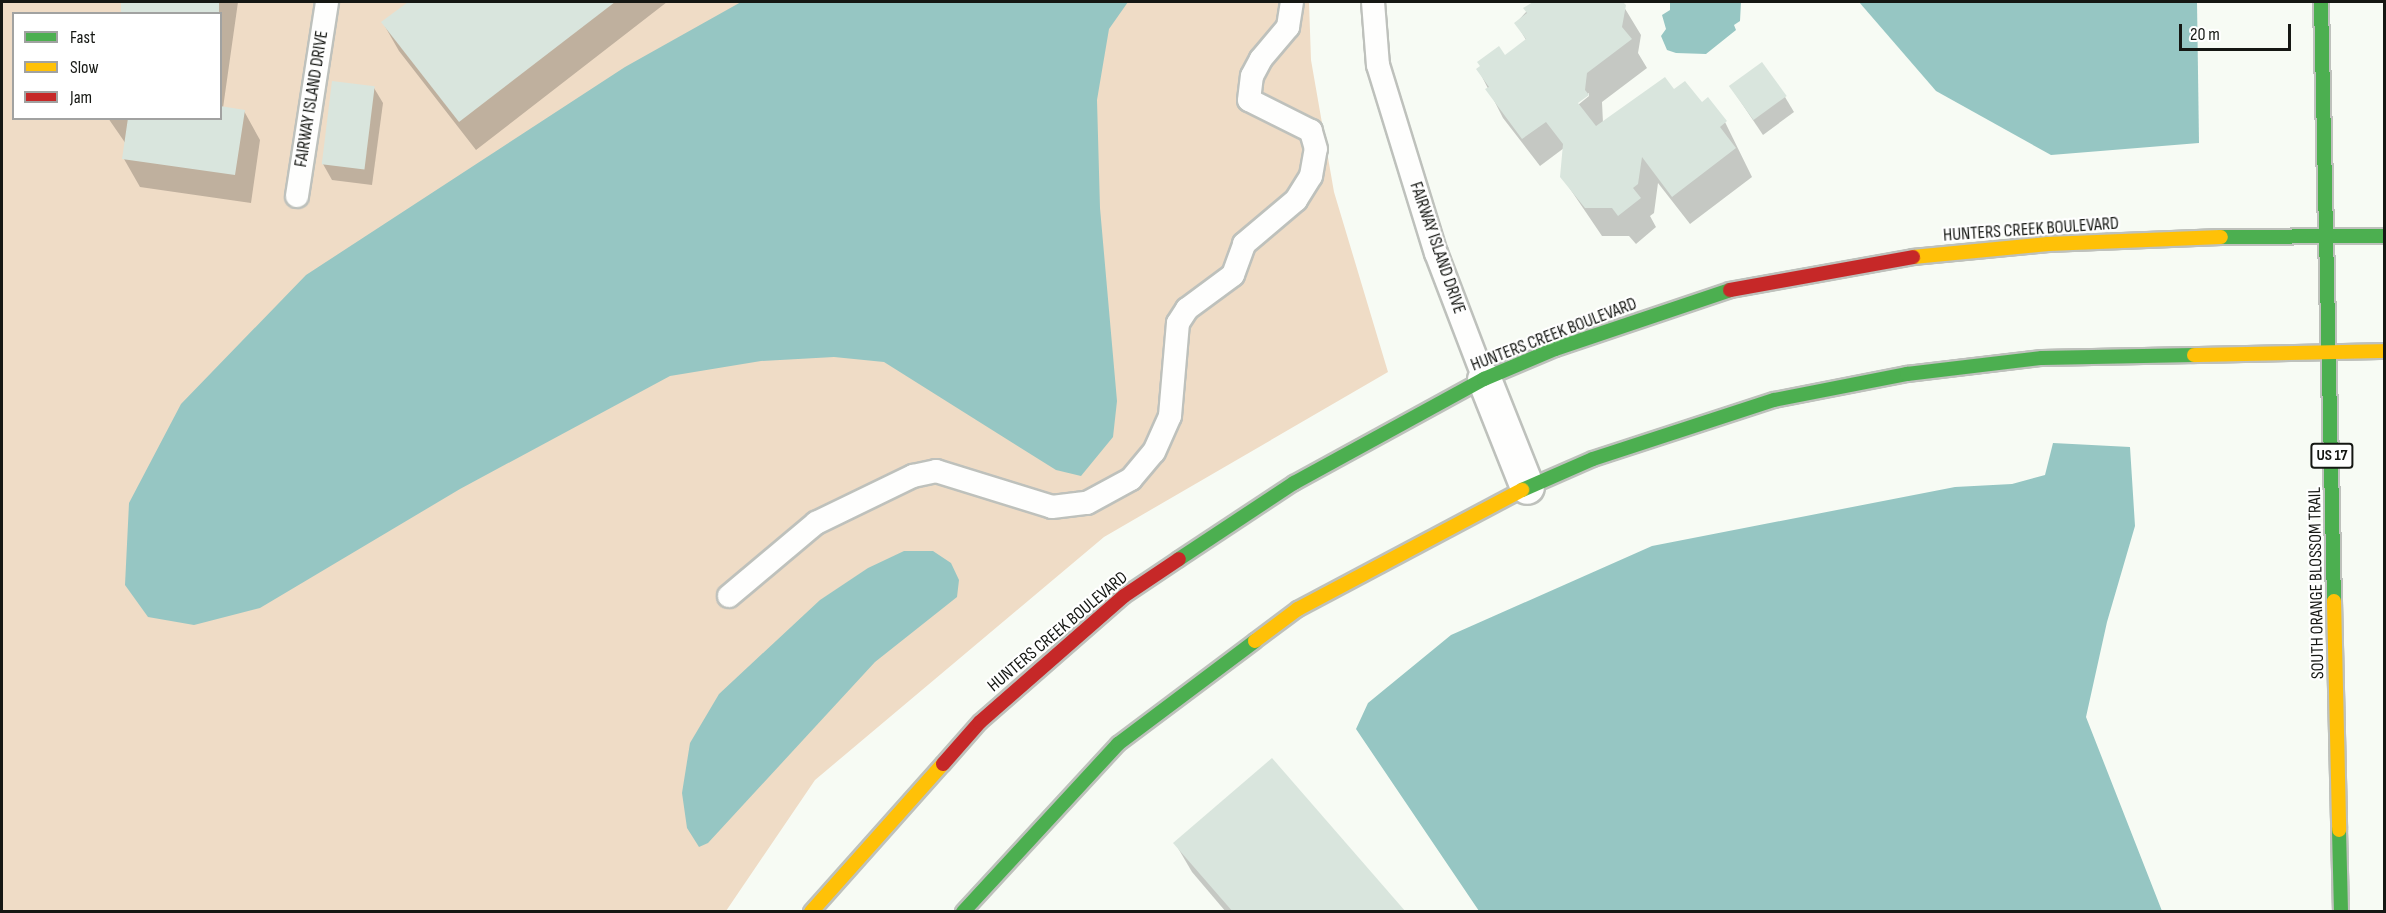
<!DOCTYPE html>
<html>
<head>
<meta charset="utf-8">
<style>
  body { margin:0 }
  #map { position:relative; width:2386px; height:913px; overflow:hidden; background:#f7fbf4; font-family:"Sofia Sans Condensed",sans-serif }
  div>[style] { position:absolute }
  [style*='--x'] { left:calc(var(--x)*1px); top:calc(var(--y)*1px); width:calc(var(--w)*1px); rotate:calc(var(--a)*1deg) }
  .green>* { inset:0; background:#efdcc6 }
  .water>* { inset:0; background:#96c6c3 }
  .shadow>* { inset:0; background:#0003 }
  .building>* { inset:0; background:#d9e5dd; transform-origin:0 0 }
  .roads { filter:drop-shadow(2px 0 #bec1bc) drop-shadow(-2px 0 #bec1bc) drop-shadow(0 2px #bec1bc) drop-shadow(0 -2px #bec1bc) }
  .lane>* { height:22px; margin:-11px; padding:0 11px; transform-origin:11px; border-radius:11px; background:#fefefd }
  .street>* { height:33px; margin:-16.5px; padding:0 16.5px; transform-origin:16.5px; border-radius:16.5px; background:#fefefd }
  .fast>* { height:14px; margin:-7px; padding:0 7px; transform-origin:7px; border-radius:7px; background:#4caf50 }
  .slow>* { height:14px; margin:-7px; padding:0 7px; transform-origin:7px; border-radius:7px; background:#ffc107 }
  .jam>* { height:14px; margin:-7px; padding:0 7px; transform-origin:7px; border-radius:7px; background:#c62828 }
  span { translate:-50% -50%; white-space:nowrap; text-align:center; line-height:1.15; -webkit-text-stroke:4.5px #fff; paint-order:stroke }
  .shield-label span { padding:2px 4px; background:#fff; border:2px solid; border-radius:4px; -webkit-text-stroke-width:0 }
  .shield-label { font-size:16px; color:#151713; font-weight:700 }
  .street-label { font-size:18px; color:#151713 }
  .frame { position:absolute; inset:0; border:3px solid #151713; pointer-events:none }
  .legend { position:absolute; left:12px; top:12px; width:210px; height:108px; box-sizing:border-box; background:#fff; border:2px solid #a1a2a1; margin:0; padding:8px 10px; list-style:none; font-size:18px; color:#151713 }
  .legend li { display:flex; align-items:center; gap:12px; height:30px }
  .legend b { width:30px; border:2px solid #a1a2a1 }
  .scale { position:absolute; left:2179px; top:24px; width:112px; height:27px; box-sizing:border-box; border:3px solid #151713; border-top:0; padding-left:8px; font-size:18px; line-height:21px; white-space:nowrap; color:#151713; -webkit-text-stroke:4px #fff; paint-order:stroke }
</style>
</head>
<body>
<div id="map">
  <div class="green">
    <i style="clip-path:polygon(evenodd,2px 2px,1309px 2px,1311px 60px,1334px 192px,1388px 372px,1104px 537px,815px 780px,726px 911px,2px 912px,2px 2px,14px 14px,220px 14px,220px 118px,14px 118px,14px 14px)"></i>
  </div>
  <div class="water">
    <i style="clip-path:polygon(741px 2px,1128px 2px,1109px 29px,1097px 100px,1100px 208px,1117px 401px,1113px 437px,1081px 476px,1056px 470px,884px 362px,834px 357px,761px 361px,670px 376px,460px 489px,260px 608px,194px 625px,148px 617px,125px 585px,129px 503px,181px 404px,306px 275px,625px 67px)"></i>
    <i style="clip-path:polygon(1670px 2px,1741px 2px,1740px 21px,1734px 25px,1736px 30px,1706px 54px,1676px 53px,1667px 50px,1661px 36px,1666px 29px,1662px 15px,1670px 10px)"></i>
    <i style="clip-path:polygon(1859px 2px,2197px 2px,2199px 143px,2051px 155px,1936px 91px)"></i>
    <i style="clip-path:polygon(2053px 443px,2130px 447px,2135px 526px,2107px 622px,2086px 717px,2162px 911px,1479px 911px,1356px 729px,1368px 703px,1451px 635px,1652px 546px,1955px 487px,2012px 484px,2045px 475px)"></i>
    <i style="clip-path:polygon(904px 551px,933px 551px,951px 563px,959px 580px,957px 597px,875px 662px,708px 843px,699px 847px,687px 828px,682px 793px,690px 743px,719px 694px,820px 600px,868px 568px)"></i>
  </div>
  <div class="shadow">
    <i style="clip-path:polygon(122px 2px,238px 2px,223px 108px,244px 111px,260px 140px,251px 203px,140px 187px,124px 159px,126px 144px,108px 118px,220px 118px,220px 14px,121px 14px)"></i>
    <i style="clip-path:polygon(410px 2px,443px 4px,667px 2px,476px 150px,399px 51px,383px 23px)"></i>
    <i style="clip-path:polygon(evenodd,1535px 2px,1621px 2px,1641px 35px,1638px 53px,1647px 68px,1602px 102px,1603px 123px,1674px 91px,1702px 104px,1725px 122px,1752px 177px,1690px 224px,1658px 183px,1654px 213px,1650px 216px,1656px 227px,1636px 244px,1629px 236px,1602px 236px,1562px 177px,1564px 148px,1540px 166px,1503px 118px,1478px 69px,1505px 57px,1526px 40px,1516px 23px,1535px 2px,1589px 93px,1589px 96px,1573px 109px,1571px 107px,1589px 93px)"></i>
    <i style="clip-path:polygon(1730px 86px,1785px 97px,1794px 112px,1763px 135px)"></i>
    <i style="clip-path:polygon(374px 88px,383px 103px,372px 185px,332px 180px,323px 164px)"></i>
    <i style="clip-path:polygon(1175px 843px,1404px 912px,1226px 912px,1192px 872px)"></i>
  </div>
  <div class="building">
    <i style="left:121px;top:2px;width:98px;height:12px"></i>
    <i style="clip-path:polygon(408px 2px,615px 2px,459px 122px,381px 22px)"></i>
    <i style="clip-path:polygon(1533px 2px,1623px 2px,1626px 5px,1622px 27px,1632px 39px,1587px 73px,1585px 90px,1589px 95px,1578px 103px,1596px 126px,1665px 77px,1674px 89px,1685px 81px,1702px 102px,1708px 97px,1727px 121px,1720px 127px,1736px 148px,1672px 197px,1642px 157px,1638px 184px,1633px 188px,1641px 198px,1618px 216px,1612px 208px,1585px 208px,1560px 177px,1563px 144px,1546px 122px,1522px 139px,1485px 89px,1489px 87px,1476px 69px,1480px 66px,1477px 62px,1499px 46px,1505px 55px,1526px 39px,1514px 23px,1527px 13px,1523px 8px)"></i>
    <i style="left:1762px;top:62px;width:42px;height:41px;rotate:54deg"></i>
    <i style="left:332px;top:81px;width:43px;height:84px;rotate:7deg"></i>
    <i style="clip-path:polygon(220px 106px,245px 110px,235px 175px,122px 159px,128px 118px,220px 118px)"></i>
    <i style="clip-path:polygon(1272px 758px,1406px 912px,1233px 912px,1173px 843px)"></i>
  </div>
  <div class="roads">
    <div class="lane">
      <i style="--x:1373;--y:2;--w:63;--a:85.5"></i>
      <i style="--x:1378;--y:65;--w:197;--a:72.9"></i>
      <i style="--x:1436;--y:253;--w:135;--a:69.1"></i>
      <i style="--x:297;--y:196;--w:196;--a:-81.2"></i>
      <i style="--x:729;--y:596;--w:114;--a:-40"></i>
      <i style="--x:816;--y:523;--w:108;--a:-25.9"></i>
      <i style="--x:913;--y:476;--w:24;--a:-12"></i>
      <i style="--x:936;--y:471;--w:121;--a:17.2"></i>
      <i style="--x:1052;--y:507;--w:35;--a:-7"></i>
      <i style="--x:1087;--y:503;--w:50;--a:-28.6"></i>
      <i style="--x:1131;--y:479;--w:35;--a:-50"></i>
      <i style="--x:1154;--y:452;--w:39;--a:-66"></i>
      <i style="--x:1170;--y:416;--w:93;--a:-85.1"></i>
      <i style="--x:1178;--y:323;--w:17;--a:-57"></i>
      <i style="--x:1187;--y:309;--w:57;--a:-36.5"></i>
      <i style="--x:1233;--y:275;--w:33;--a:-70"></i>
      <i style="--x:1244;--y:244;--w:68;--a:-40.2"></i>
      <i style="--x:1296;--y:200;--w:28;--a:-58"></i>
      <i style="--x:1311;--y:176;--w:27;--a:-80"></i>
      <i style="--x:1316;--y:149;--w:19;--a:-106"></i>
      <i style="--x:1311;--y:131;--w:69;--a:-153.4"></i>
      <i style="--x:1249;--y:100;--w:24;--a:-83"></i>
      <i style="--x:1252;--y:76;--w:19;--a:-62"></i>
      <i style="--x:1261;--y:59;--w:42;--a:-49.8"></i>
      <i style="--x:1288;--y:27;--w:25;--a:-81"></i>
    </div>
    <div class="street">
      <i style="--x:1484;--y:379;--w:116;--a:68.3"></i>
    </div>
    <div class="fast">
      <i style="--x:2321;--y:2;--w:599;--a:88.76"></i>
      <i style="--x:2221;--y:237;--w:163;--a:-0.4"></i>
      <i style="--x:1522;--y:490;--w:77;--a:-23.6"></i>
      <i style="--x:1593;--y:459;--w:190;--a:-18.1"></i>
      <i style="--x:1774;--y:400;--w:136;--a:-11.1"></i>
      <i style="--x:1907;--y:374;--w:136;--a:-6.8"></i>
      <i style="--x:2042;--y:358;--w:152;--a:-1.1"></i>
      <i style="--x:1179;--y:559;--w:138;--a:-33.5"></i>
      <i style="--x:1294;--y:483;--w:217;--a:-28.7"></i>
      <i style="--x:1484;--y:379;--w:77;--a:-22.9"></i>
      <i style="--x:1555;--y:349;--w:185;--a:-18.6"></i>
      <i style="--x:2339;--y:830;--w:82;--a:88.6"></i>
      <i style="--x:963;--y:912;--w:229;--a:-47.3"></i>
      <i style="--x:1118;--y:744;--w:171;--a:-36.9"></i>
    </div>
    <div class="slow">
      <i style="--x:1913;--y:257;--w:136;--a:-5.5"></i>
      <i style="--x:2048;--y:244;--w:173;--a:-2.3"></i>
      <i style="--x:2194;--y:355;--w:190;--a:-1.2"></i>
      <i style="--x:2334;--y:601;--w:229;--a:88.7"></i>
      <i style="--x:1255;--y:641;--w:54;--a:-36.7"></i>
      <i style="--x:1298;--y:609;--w:254;--a:-28"></i>
      <i style="--x:811;--y:912;--w:198;--a:-48.3"></i>
    </div>
    <div class="jam">
      <i style="--x:1730;--y:290;--w:186;--a:-10.2"></i>
      <i style="--x:943;--y:764;--w:56;--a:-48.6"></i>
      <i style="--x:980;--y:722;--w:191;--a:-41.2"></i>
      <i style="--x:1124;--y:596;--w:66;--a:-33.9"></i>
    </div>
  </div>
  <div class="shield-label">
    <span style="left:2332px;top:456px">US 17</span>
  </div>
  <div class="street-label">
    <span style="left:312px;top:99px;rotate:-81deg">FAIRWAY ISLAND DRIVE</span>
    <span style="left:2031px;top:230px;rotate:-4deg">HUNTERS CREEK BOULEVARD</span>
    <span style="left:1437px;top:248px;rotate:71deg">FAIRWAY ISLAND DRIVE</span>
    <span style="left:1554px;top:335px;rotate:-21deg">HUNTERS CREEK BOULEVARD</span>
    <span style="left:2317px;top:583px;rotate:-91deg">SOUTH ORANGE BLOSSOM TRAIL</span>
    <span style="left:1058px;top:632px;rotate:-40deg">HUNTERS CREEK BOULEVARD</span>
  </div>
  <div class="frame"></div>
  <ul class="legend">
  <li><b style="height:8px;background:#4caf50"></b>Fast</li>
  <li><b style="height:8px;background:#ffc107"></b>Slow</li>
  <li><b style="height:8px;background:#c62828"></b>Jam</li>
  </ul>
  <div class="scale">20 m</div>
</div>
</body>
</html>
